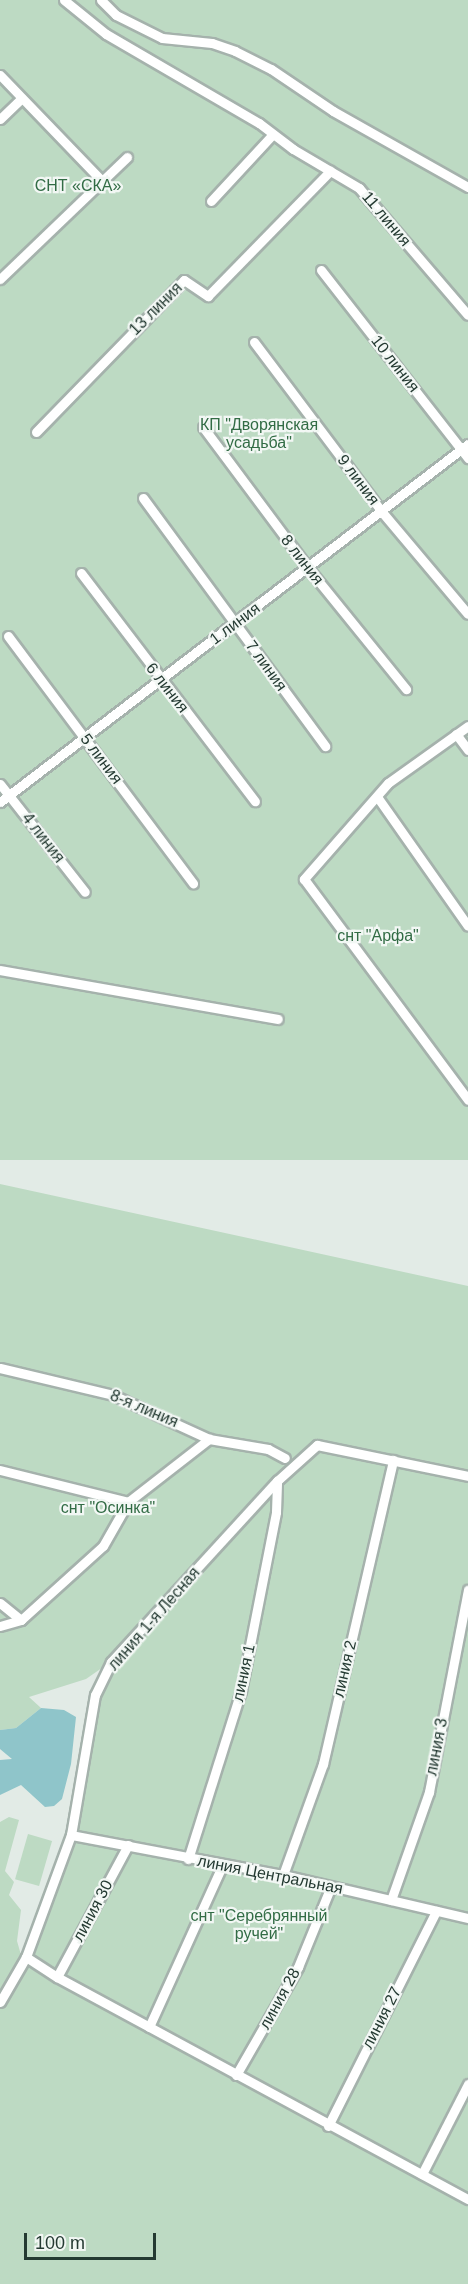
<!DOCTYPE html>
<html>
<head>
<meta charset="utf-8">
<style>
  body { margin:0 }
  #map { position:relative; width:468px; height:2284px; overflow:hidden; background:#e2ebe6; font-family:Arial,sans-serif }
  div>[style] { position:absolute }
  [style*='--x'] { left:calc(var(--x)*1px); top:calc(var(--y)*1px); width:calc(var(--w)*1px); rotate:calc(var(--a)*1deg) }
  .green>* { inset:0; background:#bddac3; transform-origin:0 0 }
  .water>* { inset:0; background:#8fc5ca }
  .roads { filter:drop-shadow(2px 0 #a5b2ac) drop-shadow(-2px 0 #a5b2ac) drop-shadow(0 2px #a5b2ac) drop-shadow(0 -2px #a5b2ac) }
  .minor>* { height:9px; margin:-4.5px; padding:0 4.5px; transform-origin:4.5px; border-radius:4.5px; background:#fff }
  span { translate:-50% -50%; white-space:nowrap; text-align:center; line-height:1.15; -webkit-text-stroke:4.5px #f2f7f4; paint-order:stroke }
  .park-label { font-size:16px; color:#326c45 }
  .street-label { font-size:16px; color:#243a32 }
  .scale { position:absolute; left:24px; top:2233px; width:132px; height:27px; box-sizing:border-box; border:3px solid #243a32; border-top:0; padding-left:8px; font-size:18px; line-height:21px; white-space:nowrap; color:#243a32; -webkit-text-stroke:4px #f2f7f4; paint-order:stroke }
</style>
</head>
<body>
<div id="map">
  <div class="green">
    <i style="left:0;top:0;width:468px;height:1160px"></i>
    <i style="clip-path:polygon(0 1184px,468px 1286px,468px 2284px,0 2284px,0 1822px,9px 1817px,19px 1820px,5px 1871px,14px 1882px,9px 1895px,21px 1910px,17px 1941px,23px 1962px,71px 1835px,95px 1695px,109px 1663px,86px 1679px,29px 1697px,41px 1708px,16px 1728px,0 1730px)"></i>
    <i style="left:28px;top:1834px;width:25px;height:47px;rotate:16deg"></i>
  </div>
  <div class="water">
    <i style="clip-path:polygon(41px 1708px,64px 1710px,76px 1717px,71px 1764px,62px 1799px,54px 1806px,45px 1807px,21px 1785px,0 1795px,0 1760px,12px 1759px,0 1749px,0 1730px,16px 1728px)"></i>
  </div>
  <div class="roads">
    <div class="minor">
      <i style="--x:64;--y:0;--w:54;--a:39"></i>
      <i style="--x:106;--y:34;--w:177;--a:30.2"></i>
      <i style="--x:259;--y:123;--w:43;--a:37.4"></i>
      <i style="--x:293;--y:149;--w:77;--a:30.6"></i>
      <i style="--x:359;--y:188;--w:167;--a:49.4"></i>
      <i style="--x:101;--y:0;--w:21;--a:45"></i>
      <i style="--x:116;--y:15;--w:51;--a:26.6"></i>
      <i style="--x:162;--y:38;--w:50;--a:5.7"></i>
      <i style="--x:212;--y:43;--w:24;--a:19"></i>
      <i style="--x:235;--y:51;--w:40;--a:26.6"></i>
      <i style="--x:271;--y:69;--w:75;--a:34.1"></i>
      <i style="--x:333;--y:111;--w:155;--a:29.4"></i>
      <i style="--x:0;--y:75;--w:147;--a:46.1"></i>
      <i style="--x:0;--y:119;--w:30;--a:-44"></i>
      <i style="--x:211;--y:201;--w:91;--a:-47.2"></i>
      <i style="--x:321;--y:270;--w:239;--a:52"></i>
      <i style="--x:0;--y:279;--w:176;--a:-43.8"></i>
      <i style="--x:254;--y:342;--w:213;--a:53"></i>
      <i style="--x:382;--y:512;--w:133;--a:49.9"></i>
      <i style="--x:203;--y:427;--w:176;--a:53.3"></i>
      <i style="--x:308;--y:568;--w:156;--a:51"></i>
      <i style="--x:36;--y:432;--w:212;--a:-45.8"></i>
      <i style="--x:184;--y:280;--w:29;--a:34"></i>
      <i style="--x:208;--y:296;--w:175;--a:-45.7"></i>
      <i style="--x:143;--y:498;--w:308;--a:53.7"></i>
      <i style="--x:81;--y:573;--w:287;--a:52.7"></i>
      <i style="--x:8;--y:636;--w:309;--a:53.2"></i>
      <i style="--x:468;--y:726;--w:98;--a:144.5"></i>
      <i style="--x:388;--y:783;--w:128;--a:131.2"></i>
      <i style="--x:304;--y:879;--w:275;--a:53.4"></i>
      <i style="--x:456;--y:734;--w:20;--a:53"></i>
      <i style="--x:0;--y:784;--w:137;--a:51.8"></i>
      <i style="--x:378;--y:798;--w:156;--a:54.9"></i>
      <i style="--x:0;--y:802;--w:589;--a:-37.41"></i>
      <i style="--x:0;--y:970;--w:282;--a:10"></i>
      <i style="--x:0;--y:1368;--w:116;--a:13.4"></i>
      <i style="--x:113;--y:1395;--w:106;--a:24.6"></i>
      <i style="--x:209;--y:1439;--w:60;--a:9.6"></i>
      <i style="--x:268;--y:1449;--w:19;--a:28"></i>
      <i style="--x:0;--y:1470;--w:132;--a:14"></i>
      <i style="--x:0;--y:1603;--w:27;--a:39"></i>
      <i style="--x:0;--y:1626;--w:22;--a:-16"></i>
      <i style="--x:21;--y:1620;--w:110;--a:-42.1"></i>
      <i style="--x:103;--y:1546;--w:51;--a:-60.4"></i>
      <i style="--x:128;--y:1502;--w:103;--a:-37.9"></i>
      <i style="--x:71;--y:1835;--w:216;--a:10.7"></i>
      <i style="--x:283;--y:1875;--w:190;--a:13.1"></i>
      <i style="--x:188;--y:1859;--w:176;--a:-72.5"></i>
      <i style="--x:241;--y:1691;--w:182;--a:-78.9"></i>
      <i style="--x:276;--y:1512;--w:31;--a:-88"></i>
      <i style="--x:283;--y:1875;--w:118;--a:-70.2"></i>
      <i style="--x:323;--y:1764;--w:312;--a:-77"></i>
      <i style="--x:391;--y:1900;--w:114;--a:-70.6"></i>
      <i style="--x:429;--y:1792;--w:206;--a:-79.1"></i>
      <i style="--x:26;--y:1957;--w:37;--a:33"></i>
      <i style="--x:57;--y:1977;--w:467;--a:28.4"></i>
      <i style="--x:57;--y:1977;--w:150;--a:-61.7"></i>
      <i style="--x:0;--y:2002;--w:52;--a:-60"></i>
      <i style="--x:26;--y:1957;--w:130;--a:-69.8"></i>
      <i style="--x:71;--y:1835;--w:142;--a:-80.3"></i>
      <i style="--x:95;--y:1695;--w:37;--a:-64"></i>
      <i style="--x:111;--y:1662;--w:246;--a:-47.5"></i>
      <i style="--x:277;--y:1481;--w:54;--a:-42"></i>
      <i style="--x:317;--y:1445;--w:154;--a:11.6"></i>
      <i style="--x:149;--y:2027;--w:179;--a:-65.6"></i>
      <i style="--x:236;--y:2075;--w:125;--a:-60.1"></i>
      <i style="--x:298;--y:1967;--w:87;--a:-67.8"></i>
      <i style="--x:328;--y:2126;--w:241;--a:-63.3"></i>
      <i style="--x:422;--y:2174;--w:101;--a:-62.9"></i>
    </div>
  </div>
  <div class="park-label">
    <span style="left:78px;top:186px">СНТ «СКА»</span>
    <span style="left:259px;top:434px">КП "Дворянская<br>усадьба"</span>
    <span style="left:378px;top:936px">снт "Арфа"</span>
    <span style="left:108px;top:1508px">снт "Осинка"</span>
    <span style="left:259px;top:1925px">снт "Серебрянный<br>ручей"</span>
  </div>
  <div class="street-label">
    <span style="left:386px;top:219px;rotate:50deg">11 линия</span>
    <span style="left:156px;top:309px;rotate:-45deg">13 линия</span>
    <span style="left:395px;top:364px;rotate:52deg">10 линия</span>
    <span style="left:358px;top:480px;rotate:53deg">9 линия</span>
    <span style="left:302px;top:560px;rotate:52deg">8 линия</span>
    <span style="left:235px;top:624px;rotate:-37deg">1 линия</span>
    <span style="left:266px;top:666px;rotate:54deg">7 линия</span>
    <span style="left:167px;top:688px;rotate:52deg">6 линия</span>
    <span style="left:101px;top:759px;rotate:53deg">5 линия</span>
    <span style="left:43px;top:838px;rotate:52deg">4 линия</span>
    <span style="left:144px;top:1409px;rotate:23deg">8-я линия</span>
    <span style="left:154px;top:1619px;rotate:-49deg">линия 1-я Лесная</span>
    <span style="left:345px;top:1669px;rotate:-77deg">линия 2</span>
    <span style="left:244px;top:1673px;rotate:-78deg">линия 1</span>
    <span style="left:437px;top:1747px;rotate:-79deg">линия 3</span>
    <span style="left:270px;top:1875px;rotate:11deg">линия Центральная</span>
    <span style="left:93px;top:1911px;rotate:-62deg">линия 30</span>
    <span style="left:280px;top:1999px;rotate:-61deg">линия 28</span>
    <span style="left:382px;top:2018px;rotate:-63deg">линия 27</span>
  </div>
  <div class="scale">100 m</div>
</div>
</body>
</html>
